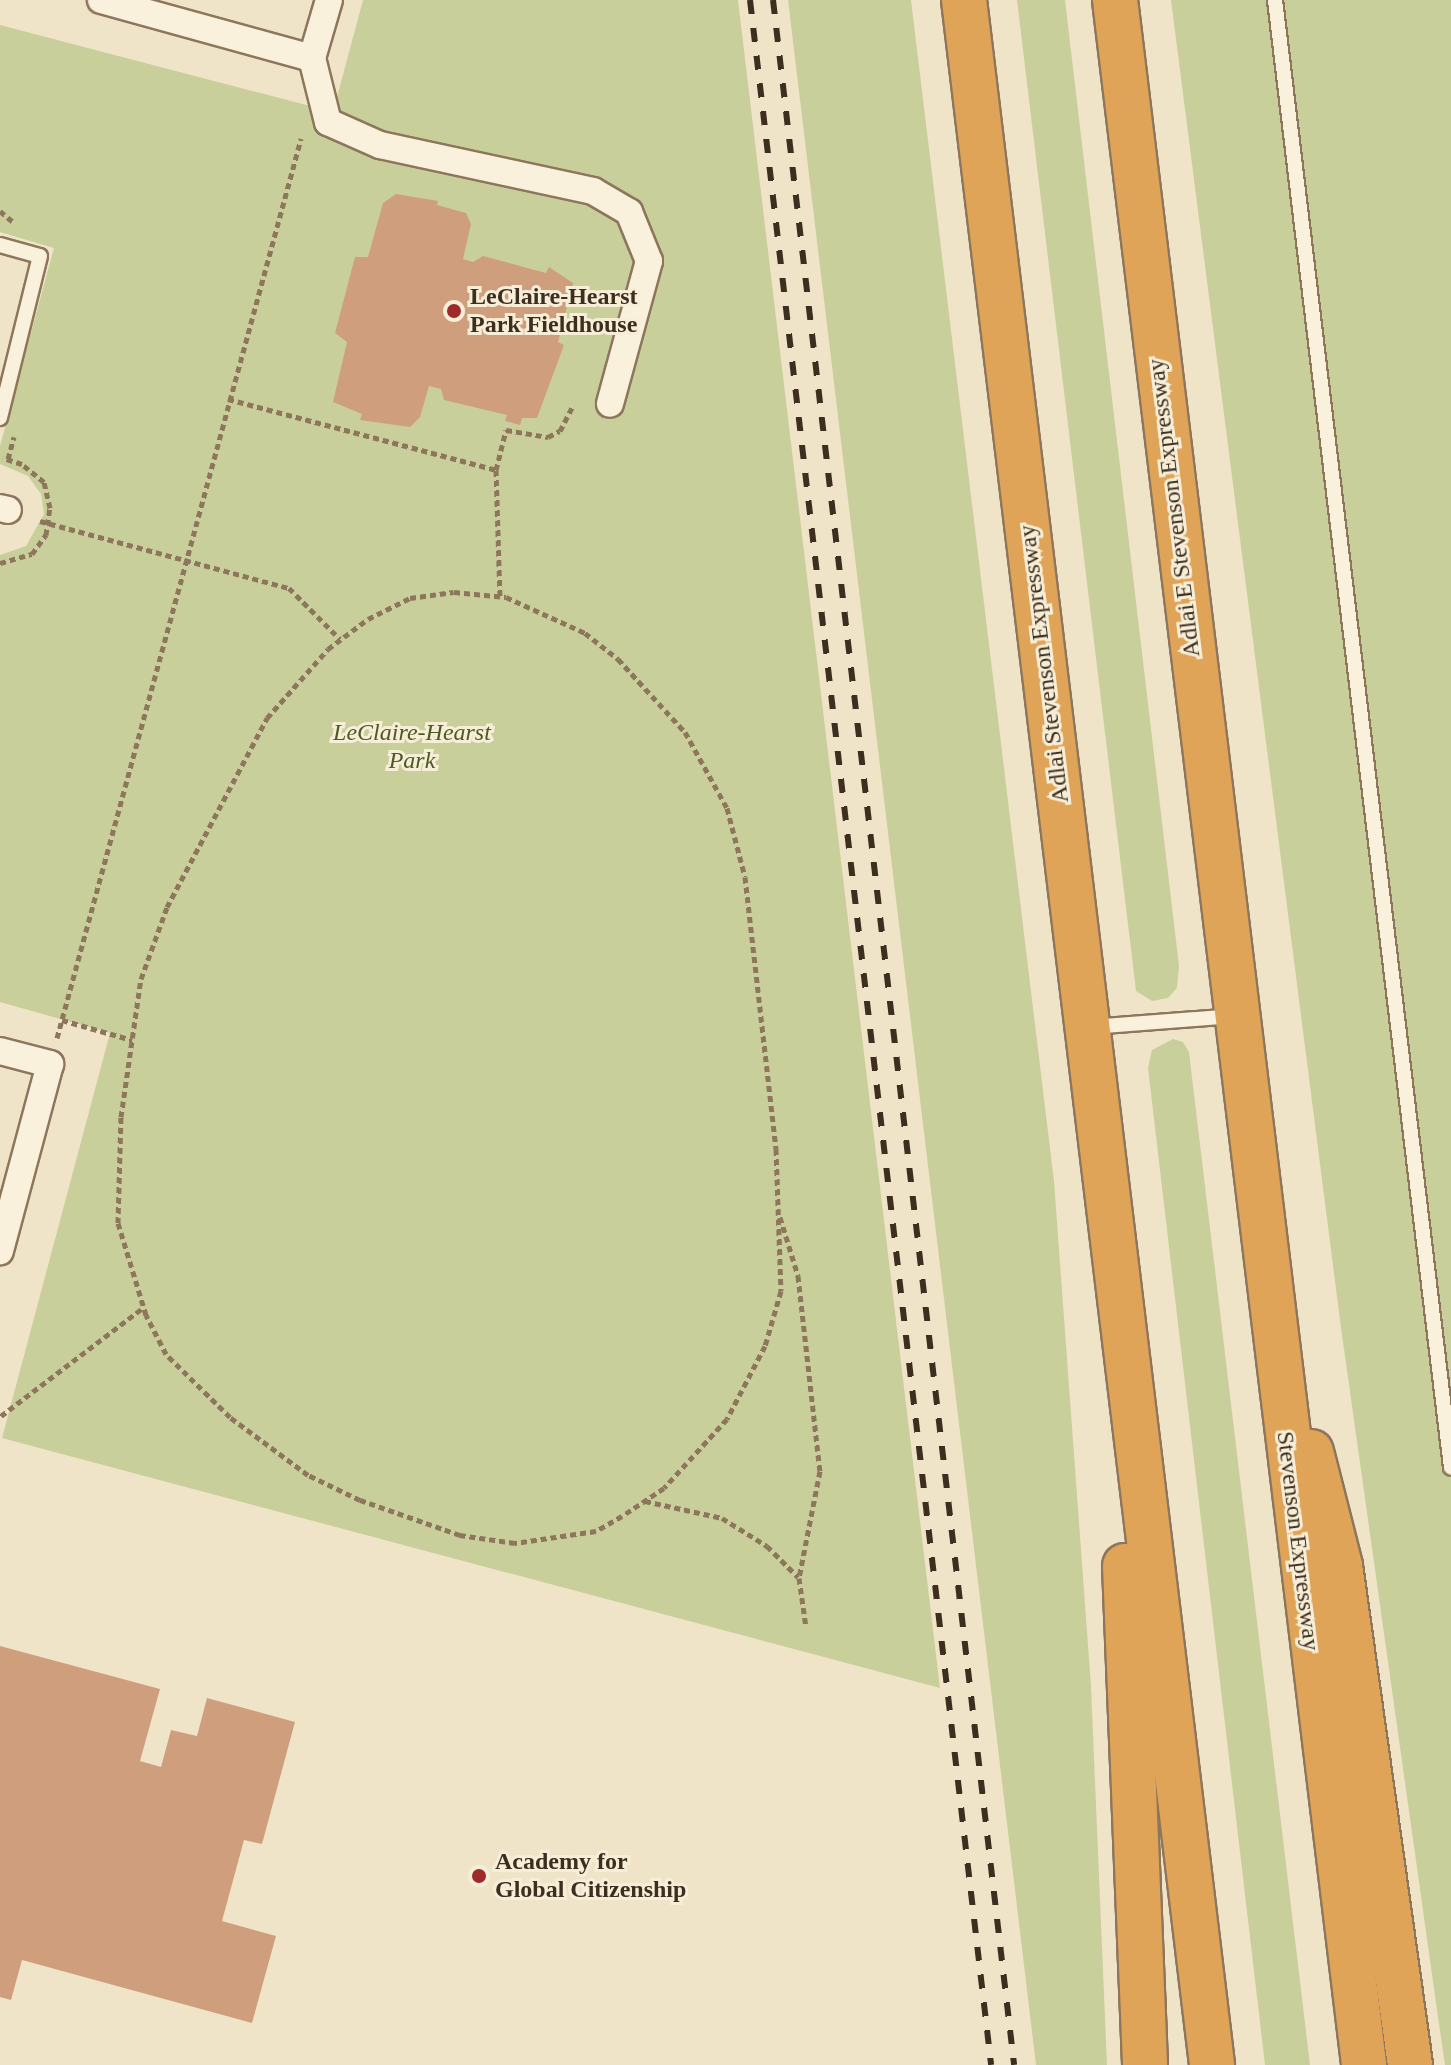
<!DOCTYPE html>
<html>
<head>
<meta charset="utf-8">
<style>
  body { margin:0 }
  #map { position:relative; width:1451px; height:2065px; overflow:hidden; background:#f0e4c8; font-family:Georgia,serif }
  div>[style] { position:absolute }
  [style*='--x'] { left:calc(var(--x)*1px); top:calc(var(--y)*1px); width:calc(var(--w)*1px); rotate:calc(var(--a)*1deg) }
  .green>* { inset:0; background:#c9cf9b }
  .building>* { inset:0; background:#cf9f7d }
  .path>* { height:5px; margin-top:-2.5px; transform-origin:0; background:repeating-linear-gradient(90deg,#8d765c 0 6px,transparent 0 10px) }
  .roads { filter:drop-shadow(2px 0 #8d765c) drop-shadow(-2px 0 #8d765c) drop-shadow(0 2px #8d765c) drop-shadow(0 -2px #8d765c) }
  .service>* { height:14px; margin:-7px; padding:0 7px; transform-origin:7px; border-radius:7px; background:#faf1dc }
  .minor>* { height:26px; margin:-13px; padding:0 13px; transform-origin:13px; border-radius:13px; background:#faf1dc }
  .motorway>* { height:44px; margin:-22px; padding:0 22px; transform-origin:22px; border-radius:22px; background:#e0a458 }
  .rail>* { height:6px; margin-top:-3px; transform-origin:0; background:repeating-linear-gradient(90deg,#3d2e20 0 14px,transparent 0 28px) }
  .dots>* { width:22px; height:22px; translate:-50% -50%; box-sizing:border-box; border:4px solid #f7eed8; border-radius:50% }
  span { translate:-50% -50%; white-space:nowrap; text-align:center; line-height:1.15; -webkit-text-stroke:6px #f7eed8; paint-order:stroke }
  .poi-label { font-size:24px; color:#3d2e20; font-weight:700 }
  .left { translate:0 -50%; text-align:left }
  .street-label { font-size:24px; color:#3d2e20 }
  .park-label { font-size:24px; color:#4d5a26; font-style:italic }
</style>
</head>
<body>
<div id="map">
  <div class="green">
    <i style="clip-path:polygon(363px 0,738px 0,940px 1688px,2px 1438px,110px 1033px,0 1002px,0 555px,26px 546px,44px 514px,41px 494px,28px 476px,0 464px,0 446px,54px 248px,0 232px,0 25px,333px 112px)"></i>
    <i style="clip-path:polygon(788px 0,911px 0,1054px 1181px,1091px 1686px,1107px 2065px,1036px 2065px)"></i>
    <i style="clip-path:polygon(1017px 0,1065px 0,1179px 966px,1177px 988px,1168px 998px,1152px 1001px,1136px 991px)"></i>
    <i style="clip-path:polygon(1171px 0,1451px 0,1451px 2065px,1445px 2065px,1438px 2017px,1341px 1328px)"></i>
    <i style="clip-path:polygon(1173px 1039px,1183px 1042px,1189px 1052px,1310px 2065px,1265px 2065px,1148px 1068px,1152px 1050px)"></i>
  </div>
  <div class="building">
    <i style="clip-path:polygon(396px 194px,438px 201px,437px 205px,466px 213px,471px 224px,463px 259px,473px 262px,483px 256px,546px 273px,549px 267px,573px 283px,558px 342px,564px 345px,537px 418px,522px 418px,520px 425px,505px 421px,507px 415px,444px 400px,441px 389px,429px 386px,420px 417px,410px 427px,360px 420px,362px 414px,333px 402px,347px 342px,335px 333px,355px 257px,368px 257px,383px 203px)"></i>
    <i style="clip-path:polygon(0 1646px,160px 1689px,140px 1761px,161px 1767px,171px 1730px,197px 1736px,207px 1698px,295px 1722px,262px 1844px,244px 1840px,222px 1921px,276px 1936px,252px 2023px,22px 1960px,11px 2000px,0 1997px)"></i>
  </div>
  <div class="path">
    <i style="--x:0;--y:211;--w:16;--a:40"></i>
    <i style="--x:228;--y:399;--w:277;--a:14.8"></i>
    <i style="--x:496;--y:470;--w:126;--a:88.2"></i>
    <i style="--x:8;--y:459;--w:23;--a:-75"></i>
    <i style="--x:496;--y:470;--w:41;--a:-76"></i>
    <i style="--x:506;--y:430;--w:43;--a:9.5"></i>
    <i style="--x:548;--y:437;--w:13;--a:-27"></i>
    <i style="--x:560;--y:431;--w:28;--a:-63"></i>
    <i style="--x:40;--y:521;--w:258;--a:15.1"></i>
    <i style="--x:289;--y:588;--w:72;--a:45"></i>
    <i style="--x:0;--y:563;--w:33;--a:-16"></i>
    <i style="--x:32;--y:554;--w:24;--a:-54"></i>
    <i style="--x:46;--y:535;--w:27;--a:-82"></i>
    <i style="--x:50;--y:508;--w:27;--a:-103"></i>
    <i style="--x:44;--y:482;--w:28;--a:-141"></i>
    <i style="--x:22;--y:464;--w:20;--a:-162"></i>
    <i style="--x:454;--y:592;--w:52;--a:5.5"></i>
    <i style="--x:506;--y:597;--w:87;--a:24.5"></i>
    <i style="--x:585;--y:633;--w:42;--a:38.2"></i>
    <i style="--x:618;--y:659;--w:99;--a:47.5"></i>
    <i style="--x:685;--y:732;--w:87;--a:61.1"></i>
    <i style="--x:727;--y:808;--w:71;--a:75.4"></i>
    <i style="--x:745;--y:877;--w:274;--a:83.5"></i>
    <i style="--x:776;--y:1149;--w:142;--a:88"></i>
    <i style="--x:781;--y:1291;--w:57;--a:106.2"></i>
    <i style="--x:765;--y:1346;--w:82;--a:117.5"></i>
    <i style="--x:727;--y:1419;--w:93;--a:132.4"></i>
    <i style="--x:664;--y:1488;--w:50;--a:146.3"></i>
    <i style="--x:622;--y:1516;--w:30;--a:150"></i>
    <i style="--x:596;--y:1531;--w:82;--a:171.6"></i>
    <i style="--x:515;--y:1543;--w:56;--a:-171.7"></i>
    <i style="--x:460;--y:1535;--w:106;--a:-160.7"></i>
    <i style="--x:360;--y:1500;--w:58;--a:-154.3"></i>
    <i style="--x:308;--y:1475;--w:97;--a:-143.4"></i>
    <i style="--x:230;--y:1417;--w:90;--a:-135.5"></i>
    <i style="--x:166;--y:1354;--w:44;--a:-117.1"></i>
    <i style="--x:146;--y:1315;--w:96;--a:-106.9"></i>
    <i style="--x:118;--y:1223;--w:106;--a:-88.4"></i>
    <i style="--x:121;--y:1117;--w:139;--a:-81.8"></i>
    <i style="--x:141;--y:979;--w:77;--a:-70.1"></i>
    <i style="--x:167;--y:907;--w:214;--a:-62.1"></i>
    <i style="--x:267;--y:718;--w:92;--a:-48.5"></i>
    <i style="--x:328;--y:649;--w:50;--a:-36.9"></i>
    <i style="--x:368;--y:619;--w:47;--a:-26.6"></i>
    <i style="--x:410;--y:598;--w:44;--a:-7.8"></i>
    <i style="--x:62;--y:1020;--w:73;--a:15.9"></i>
    <i style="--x:57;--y:1038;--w:932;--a:-74.82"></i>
    <i style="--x:780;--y:1217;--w:62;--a:73"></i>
    <i style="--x:798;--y:1276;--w:196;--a:83.6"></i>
    <i style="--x:820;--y:1471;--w:109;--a:101.1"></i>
    <i style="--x:799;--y:1578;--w:49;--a:81.9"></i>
    <i style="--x:1;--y:1416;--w:178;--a:-37.3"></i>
    <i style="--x:645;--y:1501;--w:79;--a:12.4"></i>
    <i style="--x:722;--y:1518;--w:53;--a:31.9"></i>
    <i style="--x:767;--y:1546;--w:44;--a:45"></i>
  </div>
  <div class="roads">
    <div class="service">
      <i style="--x:1275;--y:0;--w:1478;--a:83.16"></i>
      <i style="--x:0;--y:245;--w:41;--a:15.4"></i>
      <i style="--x:40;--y:256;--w:167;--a:103.9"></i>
      <i style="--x:1091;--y:1027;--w:142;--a:-4.4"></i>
    </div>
    <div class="minor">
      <i style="--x:101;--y:0;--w:219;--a:15.4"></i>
      <i style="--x:312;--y:58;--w:66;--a:76"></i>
      <i style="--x:328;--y:122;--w:57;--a:23.9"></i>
      <i style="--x:380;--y:145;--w:218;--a:12.2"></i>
      <i style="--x:593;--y:191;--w:42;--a:30.3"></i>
      <i style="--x:629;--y:212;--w:53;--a:67.8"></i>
      <i style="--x:649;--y:261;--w:148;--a:105.3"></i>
      <i style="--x:312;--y:58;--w:60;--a:-73.7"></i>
      <i style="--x:0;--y:508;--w:8;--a:14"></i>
      <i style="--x:0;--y:1051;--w:52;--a:14.6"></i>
      <i style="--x:50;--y:1064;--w:194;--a:105"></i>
    </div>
    <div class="motorway">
      <i style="--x:964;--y:0;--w:2080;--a:83.15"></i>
      <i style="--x:1115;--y:0;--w:2080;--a:83.12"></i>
      <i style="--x:1311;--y:1452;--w:118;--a:75.7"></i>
      <i style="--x:1340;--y:1566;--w:504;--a:82.01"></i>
      <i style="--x:1125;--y:1566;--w:499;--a:87.7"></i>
    </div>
  </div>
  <div class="rail">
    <i style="--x:750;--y:0;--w:2079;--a:83.34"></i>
    <i style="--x:773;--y:0;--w:2079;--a:83.34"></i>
  </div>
  <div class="dots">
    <i style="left:454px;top:311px;background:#9e2a2b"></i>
    <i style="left:479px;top:1876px;background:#9e2a2b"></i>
  </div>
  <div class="poi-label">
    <span class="left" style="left:470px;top:311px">LeClaire-Hearst<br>Park Fieldhouse</span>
    <span class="left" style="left:495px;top:1876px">Academy for<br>Global Citizenship</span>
  </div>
  <div class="street-label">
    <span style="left:1174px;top:508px;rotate:-97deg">Adlai E Stevenson Expressway</span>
    <span style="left:1044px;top:664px;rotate:-97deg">Adlai Stevenson Expressway</span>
    <span style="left:1298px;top:1541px;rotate:83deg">Stevenson Expressway</span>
  </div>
  <div class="park-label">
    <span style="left:412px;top:747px">LeClaire-Hearst<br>Park</span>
  </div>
</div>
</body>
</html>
